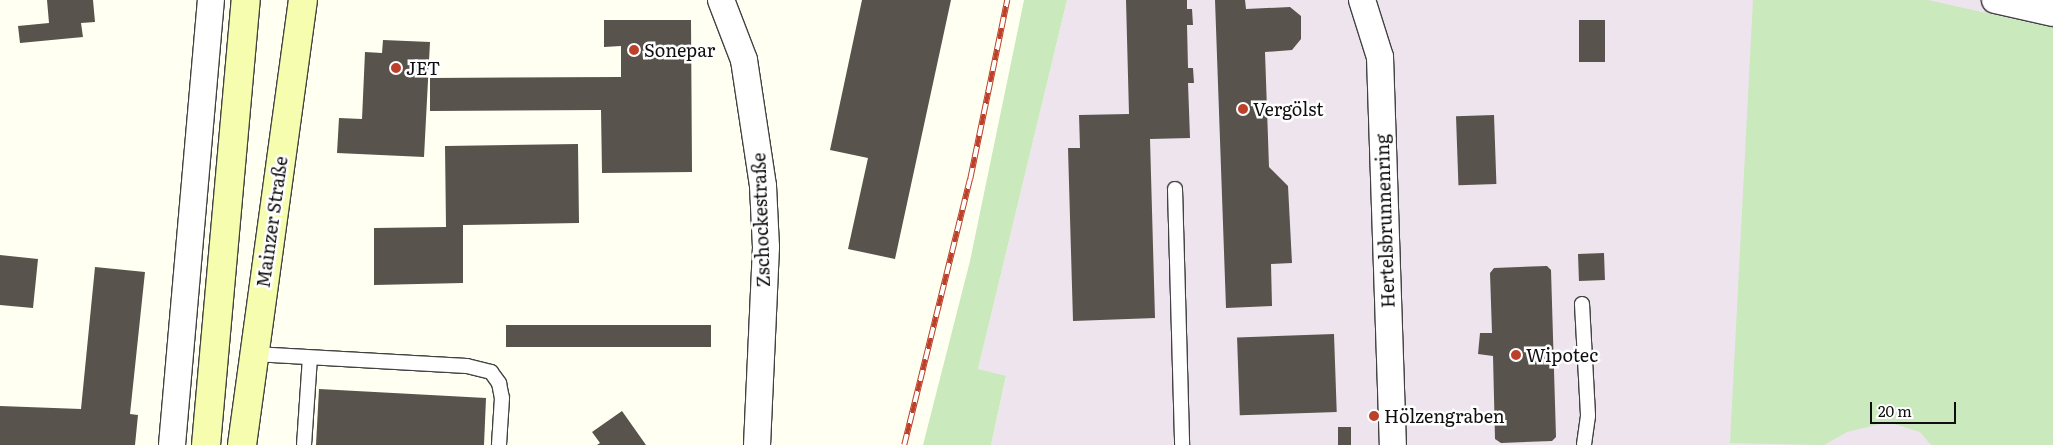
<!DOCTYPE html>
<html>
<head>
<meta charset="utf-8">
<style>
  body { margin:0 }
  #map { position:relative; width:2053px; height:445px; overflow:hidden; background:#fffff2; font-family:Literata,serif }
  div>[style] { position:absolute }
  [style*='--x'] { left:calc(var(--x)*1px); top:calc(var(--y)*1px); width:calc(var(--w)*1px); rotate:calc(var(--a)*1deg) }
  .industrial>* { inset:0; background:#ede4ed }
  .green>* { inset:0; background:#cae9bc }
  .building>* { inset:0; background:#58534c; transform-origin:0 0 }
  .roads { filter:drop-shadow(1px 0 #424242) drop-shadow(-1px 0 #424242) drop-shadow(0 1px #424242) drop-shadow(0 -1px #424242) }
  .lane>* { height:14px; margin:-7px; padding:0 7px; transform-origin:7px; border-radius:7px; background:#fff }
  .street>* { height:26px; margin:-13px; padding:0 13px; transform-origin:13px; border-radius:13px; background:#fff }
  .secondary>* { height:28px; margin:-14px; padding:0 14px; transform-origin:14px; border-radius:14px; background:#f6fdaf }
  .rail>* { height:5.5px; margin-top:-2.75px; transform-origin:0; background:repeating-linear-gradient(90deg,#fff 0 11px,#bd402a 0 22px); box-sizing:border-box; border-block:1px solid #bd402a }
  .dots>* { width:14px; height:14px; translate:-50% -50%; box-sizing:border-box; border:2px solid #fff; border-radius:50% }
  span { translate:-50% -50%; white-space:nowrap; text-align:center; line-height:1.15; -webkit-text-stroke:5px #fff; paint-order:stroke }
  .poi-label { font-size:18px; color:#0f0f0f }
  .left { translate:0 -50%; text-align:left }
  .street-label { font-size:18px; color:#0f0f0f }
  .scale { position:absolute; left:1870px; top:402px; width:86px; height:22px; box-sizing:border-box; border:2px solid #0f0f0f; border-top:0; padding-left:6px; font-size:15px; line-height:18px; white-space:nowrap; color:#0f0f0f; -webkit-text-stroke:4px #fff; paint-order:stroke }
</style>
</head>
<body>
<div id="map">
  <div class="industrial">
    <i style="clip-path:polygon(1067px 0,2053px 0,2053px 445px,991px 445px,1006px 377px,978px 369px)"></i>
  </div>
  <div class="green">
    <i style="clip-path:polygon(1024px 0,1067px 0,978px 369px,1006px 376px,991px 445px,923px 445px,970px 261px)"></i>
    <i style="clip-path:polygon(1753px 0,1928px 0,2053px 28px,2053px 445px,1931px 445px,1920px 432px,1888px 422px,1847px 432px,1824px 445px,1730px 443px)"></i>
  </div>
  <div class="building">
    <i style="clip-path:polygon(47px 0,93px 0,95px 22px,81px 23px,83px 37px,20px 43px,18px 26px,49px 23px)"></i>
    <i style="clip-path:polygon(862px 0,951px 0,895px 259px,848px 249px,868px 158px,830px 150px)"></i>
    <i style="clip-path:polygon(1126px 0,1187px 0,1187px 9px,1192px 9px,1193px 25px,1187px 25px,1188px 68px,1193px 68px,1194px 83px,1188px 83px,1190px 138px,1150px 139px,1155px 318px,1073px 321px,1068px 148px,1080px 148px,1079px 115px,1129px 114px)"></i>
    <i style="clip-path:polygon(1215px 0,1245px 0,1246px 9px,1290px 7px,1301px 16px,1301px 39px,1292px 50px,1265px 52px,1269px 167px,1288px 186px,1292px 263px,1271px 264px,1272px 306px,1226px 308px)"></i>
    <i style="clip-path:polygon(604px 20px,691px 20px,692px 172px,602px 173px,601px 110px,430px 111px,430px 78px,621px 77px,621px 46px,604px 47px)"></i>
    <i style="left:1579px;top:20px;width:26px;height:42px"></i>
    <i style="clip-path:polygon(383px 40px,430px 42px,424px 157px,337px 153px,339px 118px,362px 119px,365px 52px,382px 53px)"></i>
    <i style="left:1494px;top:115px;width:69px;height:38px;rotate:88deg"></i>
    <i style="clip-path:polygon(578px 144px,579px 223px,463px 225px,463px 283px,374px 285px,374px 228px,446px 227px,445px 146px)"></i>
    <i style="left:1604px;top:253px;width:27px;height:26px;rotate:88deg"></i>
    <i style="clip-path:polygon(0 255px,38px 259px,33px 308px,0 305px)"></i>
    <i style="clip-path:polygon(1547px 266px,1551px 270px,1556px 437px,1552px 441px,1501px 443px,1495px 439px,1493px 356px,1478px 354px,1480px 333px,1492px 333px,1490px 273px,1494px 268px)"></i>
    <i style="clip-path:polygon(95px 267px,145px 272px,130px 414px,138px 415px,135px 445px,0 445px,0 406px,81px 409px)"></i>
    <i style="left:711px;top:325px;width:22px;height:205px;rotate:90deg"></i>
    <i style="left:1334px;top:334px;width:78px;height:97px;rotate:88deg"></i>
    <i style="clip-path:polygon(319px 389px,486px 398px,484px 445px,316px 445px)"></i>
    <i style="clip-path:polygon(622px 411px,646px 445px,597px 445px,600px 443px,592px 432px)"></i>
    <i style="left:1338px;top:427px;width:13px;height:18px"></i>
  </div>
  <div class="roads">
    <div class="lane">
      <i style="--x:1175;--y:189;--w:256;--a:88.4"></i>
      <i style="--x:1582;--y:304;--w:112;--a:86.9"></i>
      <i style="--x:1588;--y:416;--w:29;--a:98"></i>
      <i style="--x:254;--y:354;--w:213;--a:3.2"></i>
      <i style="--x:467;--y:366;--w:25;--a:14"></i>
      <i style="--x:491;--y:372;--w:14;--a:54"></i>
      <i style="--x:499;--y:383;--w:15;--a:79"></i>
      <i style="--x:502;--y:398;--w:47;--a:93.7"></i>
      <i style="--x:304;--y:445;--w:87;--a:-86.1"></i>
    </div>
    <div class="street">
      <i style="--x:721;--y:0;--w:64;--a:69"></i>
      <i style="--x:744;--y:60;--w:127;--a:81.4"></i>
      <i style="--x:763;--y:186;--w:61;--a:87.2"></i>
      <i style="--x:766;--y:247;--w:198;--a:92.6"></i>
      <i style="--x:1362;--y:0;--w:60;--a:72.5"></i>
      <i style="--x:1380;--y:57;--w:388;--a:88.1"></i>
      <i style="--x:1995;--y:0;--w:59;--a:12.6"></i>
      <i style="--x:172;--y:445;--w:447;--a:-85"></i>
    </div>
    <div class="secondary">
      <i style="--x:206;--y:445;--w:447;--a:-84.9"></i>
      <i style="--x:242;--y:445;--w:449;--a:-82.2"></i>
    </div>
  </div>
  <div class="rail">
    <i style="--x:904;--y:445;--w:274;--a:-76.1"></i>
    <i style="--x:970;--y:179;--w:183;--a:-78.3"></i>
  </div>
  <div class="dots">
    <i style="left:634px;top:50px;background:#bd402a"></i>
    <i style="left:396px;top:68px;background:#bd402a"></i>
    <i style="left:1243px;top:109px;background:#bd402a"></i>
    <i style="left:1516px;top:355px;background:#bd402a"></i>
    <i style="left:1374px;top:416px;background:#bd402a"></i>
  </div>
  <div class="poi-label">
    <span class="left" style="left:644px;top:50px">Sonepar</span>
    <span class="left" style="left:406px;top:68px">JET</span>
    <span class="left" style="left:1253px;top:109px">Vergölst</span>
    <span class="left" style="left:1526px;top:355px">Wipotec</span>
    <span class="left" style="left:1384px;top:416px">Hölzengraben</span>
  </div>
  <div class="street-label">
    <span style="left:761px;top:220px;rotate:-92deg">Zschockestraße</span>
    <span style="left:1385px;top:221px;rotate:-92deg">Hertelsbrunnenring</span>
    <span style="left:272px;top:222px;rotate:-82deg">Mainzer Straße</span>
  </div>
  <div class="scale">20 m</div>
</div>
</body>
</html>
